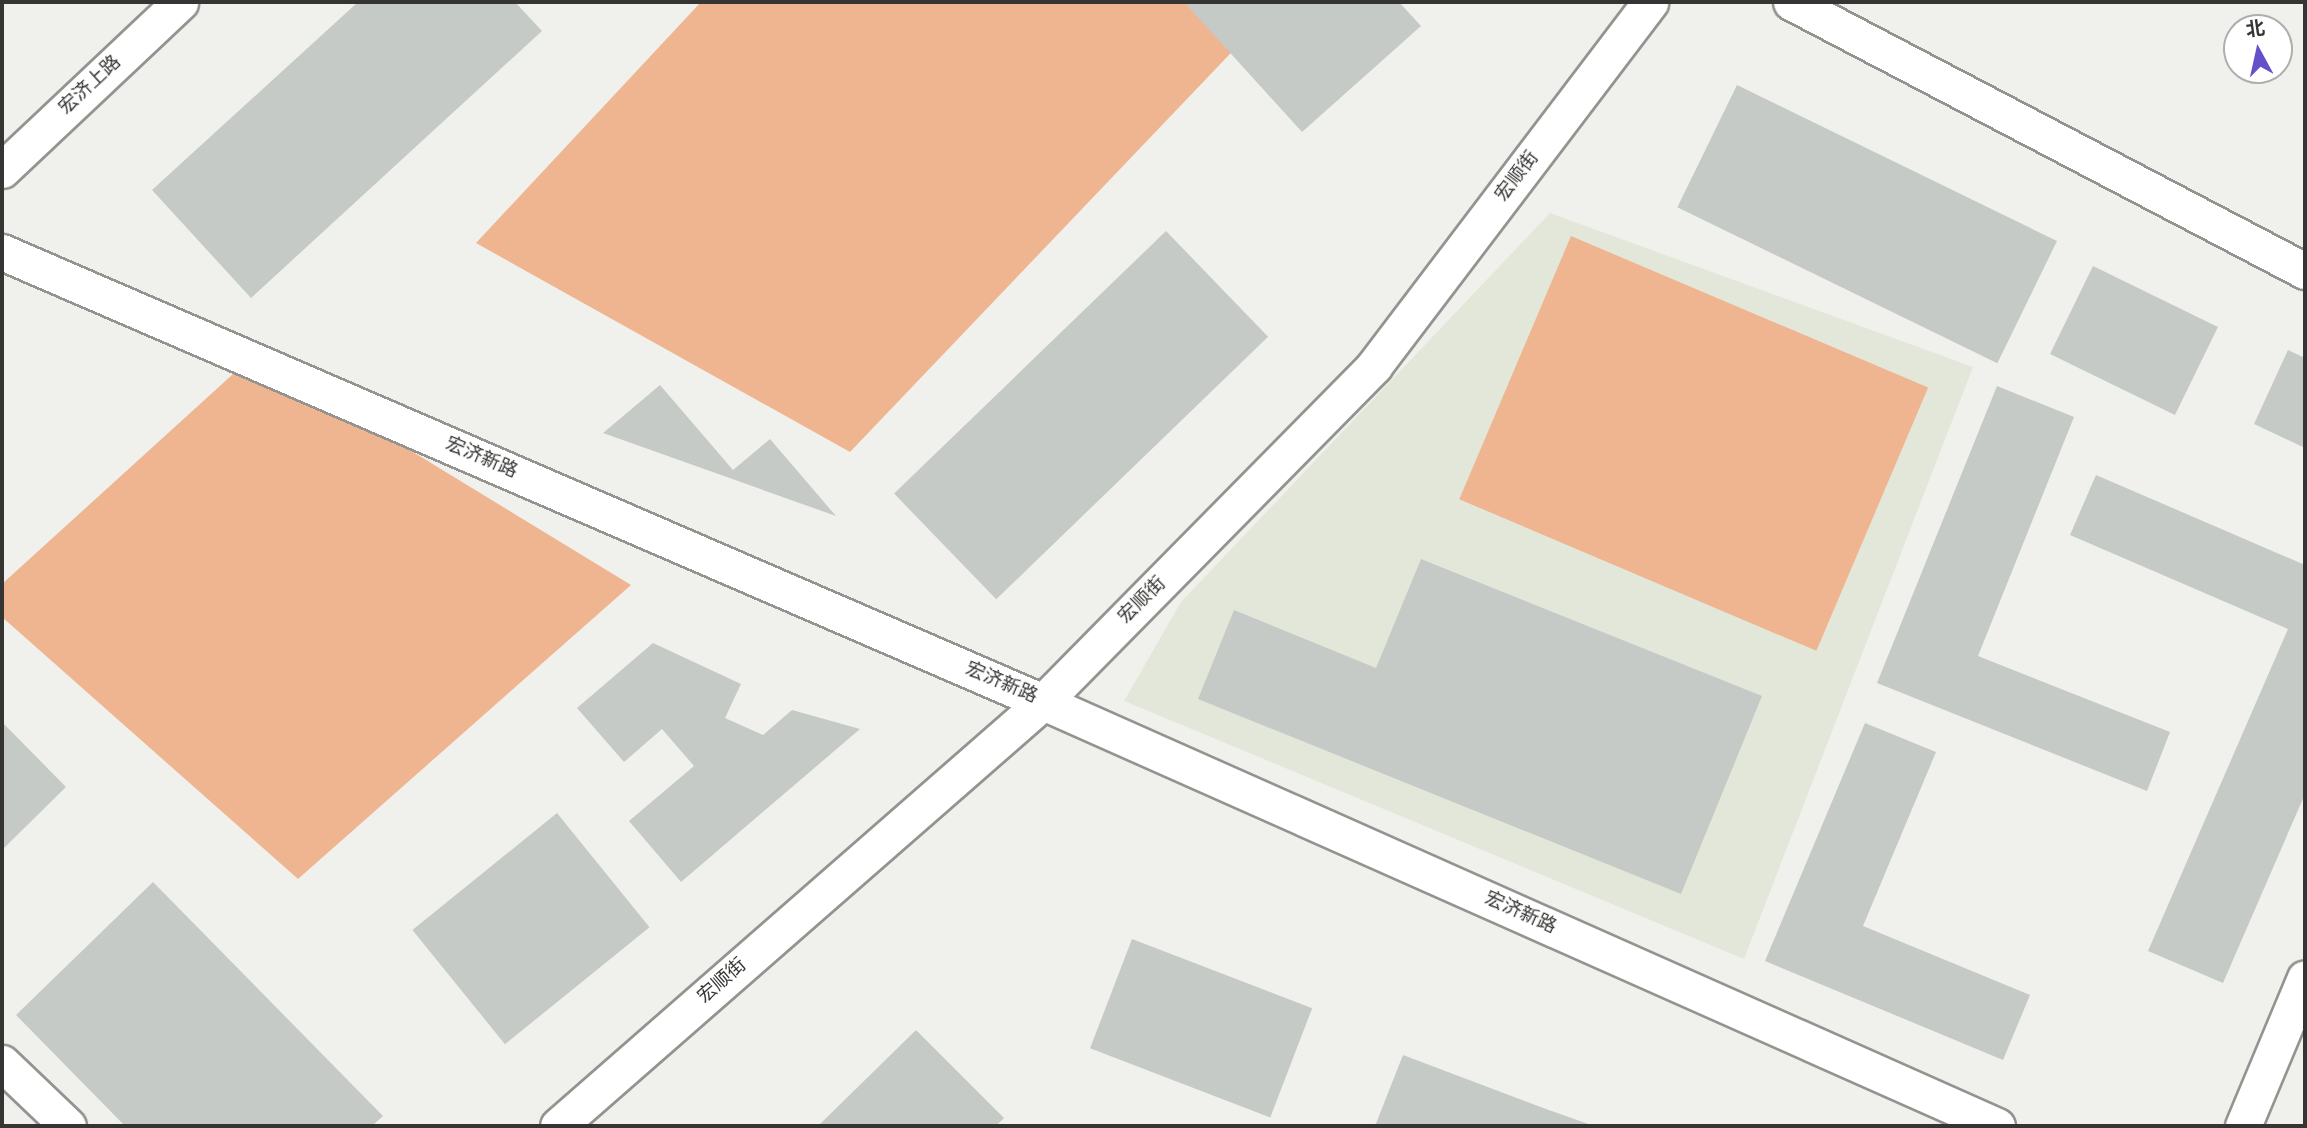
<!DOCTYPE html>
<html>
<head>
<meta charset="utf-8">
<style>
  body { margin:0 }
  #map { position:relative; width:2307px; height:1128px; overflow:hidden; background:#f0f1ec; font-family:Overpass,"Noto Sans SC",sans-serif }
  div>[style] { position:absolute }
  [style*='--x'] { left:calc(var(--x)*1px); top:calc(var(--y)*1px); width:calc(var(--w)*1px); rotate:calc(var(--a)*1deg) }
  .built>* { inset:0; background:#e3e7da }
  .green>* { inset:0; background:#efb590; transform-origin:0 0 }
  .building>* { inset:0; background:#c5cac6; transform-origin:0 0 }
  .roads { filter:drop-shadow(2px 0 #93948f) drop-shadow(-2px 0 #93948f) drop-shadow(0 2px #93948f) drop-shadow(0 -2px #93948f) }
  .street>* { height:35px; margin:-17.5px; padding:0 17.5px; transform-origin:17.5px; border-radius:17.5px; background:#fff }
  span { translate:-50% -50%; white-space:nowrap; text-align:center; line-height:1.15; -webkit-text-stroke:6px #fff; paint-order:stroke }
  .street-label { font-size:19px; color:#353533 }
  .frame { position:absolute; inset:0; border:4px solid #353533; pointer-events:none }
  .north { position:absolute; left:2223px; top:14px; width:70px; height:70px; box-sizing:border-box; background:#fff; border:2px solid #aeaead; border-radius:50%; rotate:352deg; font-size:19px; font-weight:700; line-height:28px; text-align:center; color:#353533 }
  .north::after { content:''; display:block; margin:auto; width:24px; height:32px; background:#6450c9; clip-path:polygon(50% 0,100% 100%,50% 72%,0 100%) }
</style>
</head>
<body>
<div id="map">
  <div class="built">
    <i style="clip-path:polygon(1550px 213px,1973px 367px,1744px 959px,1124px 701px,1181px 602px)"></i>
  </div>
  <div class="green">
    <i style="clip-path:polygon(701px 2px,1223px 2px,1249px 34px,850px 452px,476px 243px)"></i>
    <i style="left:1571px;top:236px;width:388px;height:286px;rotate:23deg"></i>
    <i style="clip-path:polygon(254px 355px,631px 585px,298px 879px,2px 617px,2px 584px)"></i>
  </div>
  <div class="building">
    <i style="clip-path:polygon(358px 2px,515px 2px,542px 31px,251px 298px,152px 190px)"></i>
    <i style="clip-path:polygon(1184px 2px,1399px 2px,1421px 26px,1302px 132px)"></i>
    <i style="left:1737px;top:85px;width:356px;height:136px;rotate:26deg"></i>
    <i style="left:1166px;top:231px;width:147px;height:378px;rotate:46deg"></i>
    <i style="left:2093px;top:266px;width:139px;height:98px;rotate:26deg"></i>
    <i style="clip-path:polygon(2288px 350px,2305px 358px,2305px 448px,2254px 424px)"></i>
    <i style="clip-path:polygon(660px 385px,733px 470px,770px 439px,836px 516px,603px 433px)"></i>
    <i style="clip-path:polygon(1997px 386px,2074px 417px,1978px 656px,2170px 732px,2147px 791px,1877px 683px)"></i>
    <i style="clip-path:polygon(2096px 475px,2305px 565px,2305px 794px,2223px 983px,2148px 951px,2288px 629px,2070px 535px)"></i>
    <i style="clip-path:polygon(1421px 559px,1762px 696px,1681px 894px,1198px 699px,1234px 610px,1376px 668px)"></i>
    <i style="clip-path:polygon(653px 643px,741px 684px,725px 718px,763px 735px,792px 710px,860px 729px,681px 882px,629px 821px,694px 766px,662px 729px,624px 762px,577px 708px)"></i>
    <i style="clip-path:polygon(2px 722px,66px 787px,2px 850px)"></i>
    <i style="clip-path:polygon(1865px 723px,1936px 752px,1863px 926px,2030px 995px,2003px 1060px,1765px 961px)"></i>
    <i style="left:557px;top:813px;width:147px;height:186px;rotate:51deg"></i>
    <i style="clip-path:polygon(153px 882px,383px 1116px,372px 1126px,125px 1126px,16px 1015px)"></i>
    <i style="left:1132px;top:939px;width:193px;height:117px;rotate:21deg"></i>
    <i style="clip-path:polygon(916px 1030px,1004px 1118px,996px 1126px,818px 1126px)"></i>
    <i style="clip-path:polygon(1403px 1055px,1546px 1109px,1594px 1126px,1375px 1126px)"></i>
  </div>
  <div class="roads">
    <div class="street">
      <i style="--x:1791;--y:2;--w:580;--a:27.63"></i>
      <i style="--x:2;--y:170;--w:245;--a:-43.3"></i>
      <i style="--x:2;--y:252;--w:1134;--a:23.38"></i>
      <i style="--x:1043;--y:702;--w:1044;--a:23.96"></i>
      <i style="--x:2;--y:1063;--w:91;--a:43.7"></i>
      <i style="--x:558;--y:1126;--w:644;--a:-41.16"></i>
      <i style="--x:1043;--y:702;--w:472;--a:-45.4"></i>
      <i style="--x:1374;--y:366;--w:457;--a:-52.8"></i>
      <i style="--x:2243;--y:1126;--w:160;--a:-67.3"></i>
    </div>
  </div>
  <div class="street-label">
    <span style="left:91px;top:86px;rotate:-43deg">宏济上路</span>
    <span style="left:1518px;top:177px;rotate:-53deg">宏顺街</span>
    <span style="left:481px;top:459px;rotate:23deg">宏济新路</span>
    <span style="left:1143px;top:601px;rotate:-45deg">宏顺街</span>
    <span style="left:1001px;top:684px;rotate:23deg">宏济新路</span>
    <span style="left:1520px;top:914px;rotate:24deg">宏济新路</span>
    <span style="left:723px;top:982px;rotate:-41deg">宏顺街</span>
  </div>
  <div class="frame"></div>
  <div class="north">北</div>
</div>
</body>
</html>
